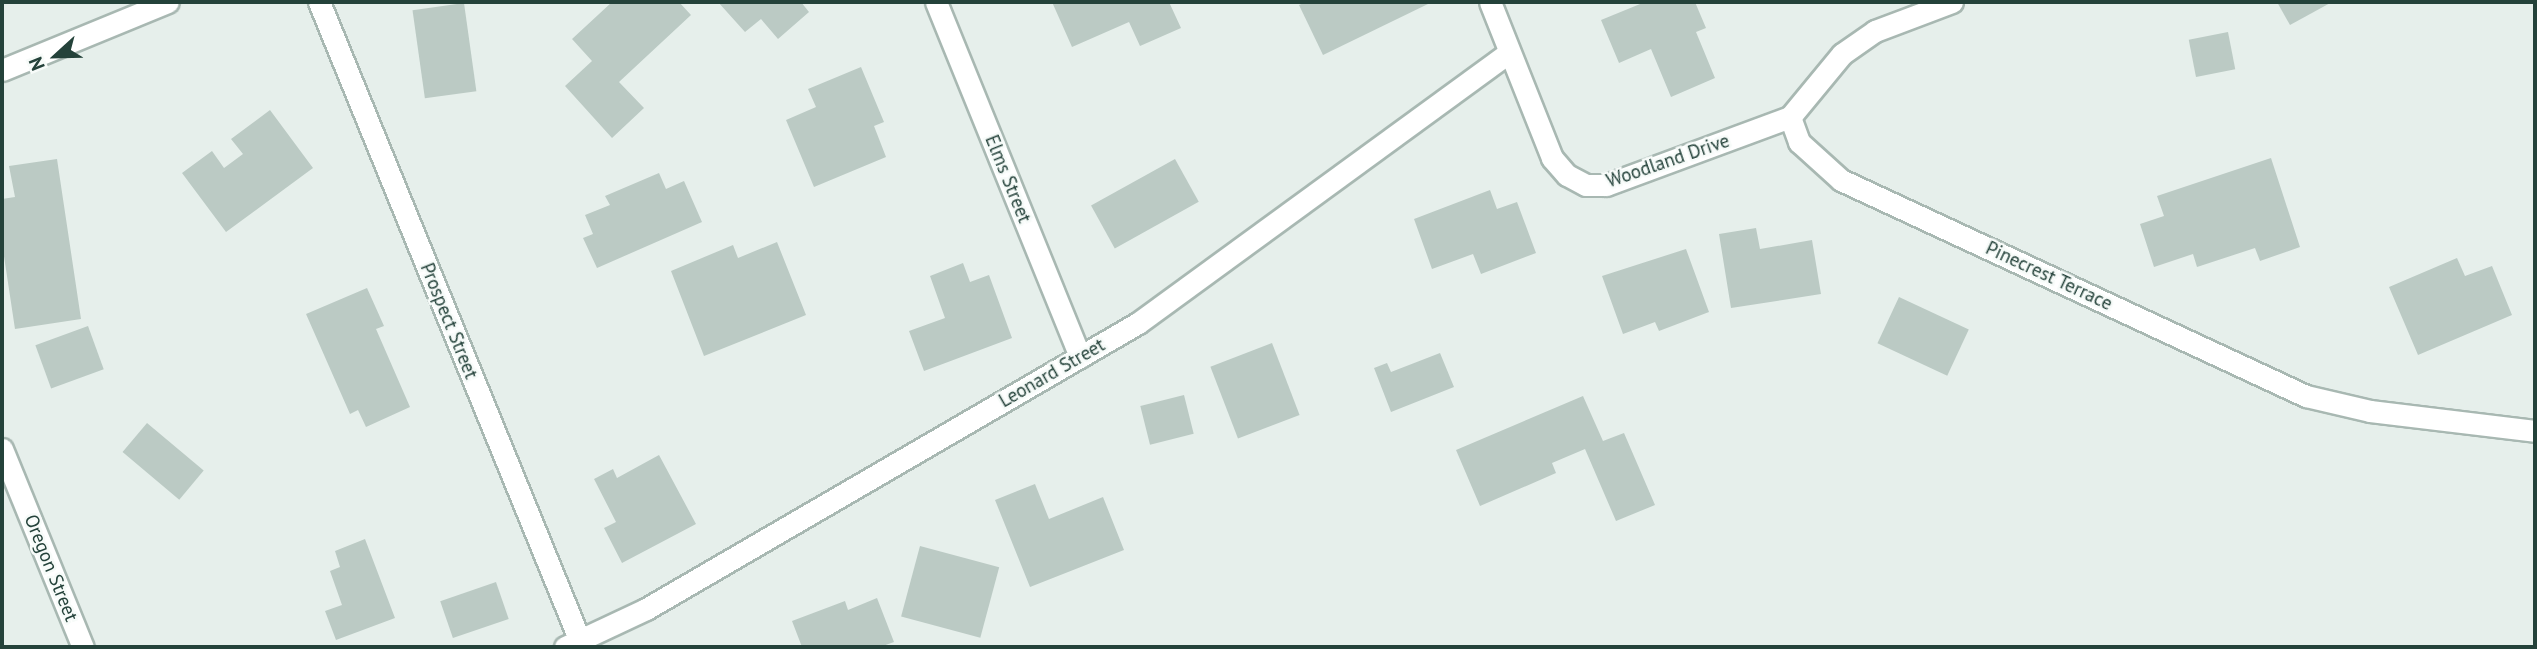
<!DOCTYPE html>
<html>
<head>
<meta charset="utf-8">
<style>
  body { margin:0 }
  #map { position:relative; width:2537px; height:649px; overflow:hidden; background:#e6efeb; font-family:"PT Sans",sans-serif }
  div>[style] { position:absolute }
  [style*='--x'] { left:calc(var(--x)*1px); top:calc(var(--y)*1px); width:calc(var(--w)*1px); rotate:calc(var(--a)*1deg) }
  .building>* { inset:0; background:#bbcac4; transform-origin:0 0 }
  .roads { filter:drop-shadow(2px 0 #a8b8b2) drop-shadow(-2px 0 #a8b8b2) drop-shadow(0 2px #a8b8b2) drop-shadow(0 -2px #a8b8b2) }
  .minor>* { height:21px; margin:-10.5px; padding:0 10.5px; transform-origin:10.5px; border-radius:10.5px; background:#fff }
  span { translate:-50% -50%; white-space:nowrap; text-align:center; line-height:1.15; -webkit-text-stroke:5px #f7fbf9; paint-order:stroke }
  .street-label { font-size:19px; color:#24423a }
  .frame { position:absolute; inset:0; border:4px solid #24423a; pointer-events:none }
  .north { position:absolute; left:21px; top:21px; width:70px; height:70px; -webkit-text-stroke:5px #f7fbf9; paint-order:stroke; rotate:248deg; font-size:19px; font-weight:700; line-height:28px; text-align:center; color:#24423a }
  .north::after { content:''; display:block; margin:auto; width:24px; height:32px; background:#24423a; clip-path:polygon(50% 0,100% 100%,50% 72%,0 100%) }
</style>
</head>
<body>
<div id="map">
  <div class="building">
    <i style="clip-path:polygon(612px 2px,679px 2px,691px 15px,619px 82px,644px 108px,612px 138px,565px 86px,592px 61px,572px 39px)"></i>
    <i style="clip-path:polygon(718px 2px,801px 2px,809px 12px,778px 39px,761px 19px,745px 32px)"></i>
    <i style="clip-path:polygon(1052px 2px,1169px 2px,1181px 28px,1140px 46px,1129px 22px,1072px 47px)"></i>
    <i style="clip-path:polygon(1306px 2px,1427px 2px,1428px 4px,1323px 55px,1299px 5px)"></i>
    <i style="clip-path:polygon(1645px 2px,1695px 2px,1706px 28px,1696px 32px,1715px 78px,1671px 97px,1651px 49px,1619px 63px,1601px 20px)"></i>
    <i style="clip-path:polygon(2277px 2px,2332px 2px,2290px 25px)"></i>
    <i style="left:464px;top:3px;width:89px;height:52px;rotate:82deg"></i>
    <i style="left:2228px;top:32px;width:38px;height:40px;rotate:79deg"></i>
    <i style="clip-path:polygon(861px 67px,884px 122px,874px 126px,886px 157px,814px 187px,786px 120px,816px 107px,808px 89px)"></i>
    <i style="clip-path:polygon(270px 110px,313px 168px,226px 232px,182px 173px,212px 151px,224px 168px,243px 154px,231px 139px)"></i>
    <i style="clip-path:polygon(2271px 158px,2300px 247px,2260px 261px,2255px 248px,2197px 267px,2193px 254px,2154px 267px,2140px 224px,2164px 216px,2157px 196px)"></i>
    <i style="clip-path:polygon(57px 159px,81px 319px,15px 329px,2px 243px,2px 199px,15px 197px,9px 166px)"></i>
    <i style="left:1175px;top:159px;width:49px;height:96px;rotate:61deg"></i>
    <i style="clip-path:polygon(659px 173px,666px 189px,684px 181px,702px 222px,597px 268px,583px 238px,593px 234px,585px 215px,610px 205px,605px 196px)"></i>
    <i style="clip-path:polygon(1490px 190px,1497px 209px,1517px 202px,1536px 253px,1481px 274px,1473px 254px,1432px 269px,1414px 219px)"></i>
    <i style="clip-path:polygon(1756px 228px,1760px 249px,1812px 240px,1821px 294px,1731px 308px,1719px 234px)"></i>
    <i style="clip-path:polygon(777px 242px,806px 315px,704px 356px,671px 271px,733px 245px,738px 258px)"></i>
    <i style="clip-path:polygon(1686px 249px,1709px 312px,1659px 331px,1655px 322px,1623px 334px,1602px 276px)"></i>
    <i style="clip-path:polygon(2457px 258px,2465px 276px,2492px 266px,2512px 315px,2418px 355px,2389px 287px)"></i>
    <i style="clip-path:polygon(963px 263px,970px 282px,989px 275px,1012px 338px,924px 371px,909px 331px,945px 318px,930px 276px)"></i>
    <i style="clip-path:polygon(367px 288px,384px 326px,376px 329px,410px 407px,366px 427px,358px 410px,350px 414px,306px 314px)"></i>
    <i style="left:1899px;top:297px;width:77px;height:51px;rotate:25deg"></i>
    <i style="left:88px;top:326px;width:46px;height:56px;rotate:70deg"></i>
    <i style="left:1272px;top:343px;width:77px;height:66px;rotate:69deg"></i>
    <i style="clip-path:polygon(1440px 353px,1454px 387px,1391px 412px,1374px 368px,1387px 363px,1391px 372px)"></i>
    <i style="left:1184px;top:395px;width:40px;height:45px;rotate:76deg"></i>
    <i style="clip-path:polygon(1583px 396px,1603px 441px,1624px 433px,1655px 505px,1616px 521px,1585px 449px,1552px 463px,1556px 473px,1480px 506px,1456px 450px)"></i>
    <i style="left:147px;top:423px;width:74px;height:38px;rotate:40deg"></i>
    <i style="clip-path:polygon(659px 455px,696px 524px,622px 563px,604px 528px,616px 522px,594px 479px,613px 469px,617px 478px)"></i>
    <i style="clip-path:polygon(1035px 484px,1049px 519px,1103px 497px,1124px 550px,1030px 587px,995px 500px)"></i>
    <i style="clip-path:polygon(365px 539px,395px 618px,336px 640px,325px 611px,342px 605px,330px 571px,340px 567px,335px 551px)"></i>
    <i style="left:920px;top:546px;width:82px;height:73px;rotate:15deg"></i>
    <i style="left:496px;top:582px;width:39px;height:59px;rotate:71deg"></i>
    <i style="clip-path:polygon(877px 598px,894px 642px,880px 647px,802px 647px,792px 621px,845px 601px,848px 610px)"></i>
  </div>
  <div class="roads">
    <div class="minor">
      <i style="--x:319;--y:2;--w:690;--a:67.78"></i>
      <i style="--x:936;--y:2;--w:383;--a:67.9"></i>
      <i style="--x:1490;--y:2;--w:168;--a:68.3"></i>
      <i style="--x:1552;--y:158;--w:23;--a:49"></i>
      <i style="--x:1567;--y:175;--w:21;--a:28"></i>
      <i style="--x:1586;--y:185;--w:20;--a:0"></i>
      <i style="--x:1606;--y:185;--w:196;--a:-20.3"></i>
      <i style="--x:1952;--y:2;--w:82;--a:159.4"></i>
      <i style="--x:1875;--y:31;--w:40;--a:145.1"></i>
      <i style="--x:1842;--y:54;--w:82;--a:129.5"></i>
      <i style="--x:1790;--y:117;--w:27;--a:70"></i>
      <i style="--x:1799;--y:142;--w:57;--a:42.1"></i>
      <i style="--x:1841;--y:180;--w:513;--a:24.92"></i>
      <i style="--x:2306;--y:396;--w:66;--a:13.2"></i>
      <i style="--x:2370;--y:411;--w:166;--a:6.9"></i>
      <i style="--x:2;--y:70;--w:179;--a:-22.3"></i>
      <i style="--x:2;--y:449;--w:214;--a:67.8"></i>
      <i style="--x:565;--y:647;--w:89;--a:-25.1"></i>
      <i style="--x:646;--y:609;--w:569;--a:-30.17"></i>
      <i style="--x:1138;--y:323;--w:459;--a:-36.1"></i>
    </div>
  </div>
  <div class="street-label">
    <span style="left:1668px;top:161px;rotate:-19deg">Woodland Drive</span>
    <span style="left:1008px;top:179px;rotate:68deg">Elms Street</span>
    <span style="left:2049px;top:276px;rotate:25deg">Pinecrest Terrace</span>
    <span style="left:449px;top:321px;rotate:68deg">Prospect Street</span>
    <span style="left:1052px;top:373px;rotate:-30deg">Leonard Street</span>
    <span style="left:51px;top:568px;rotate:68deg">Oregon Street</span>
  </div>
  <div class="frame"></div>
  <div class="north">N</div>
</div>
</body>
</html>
